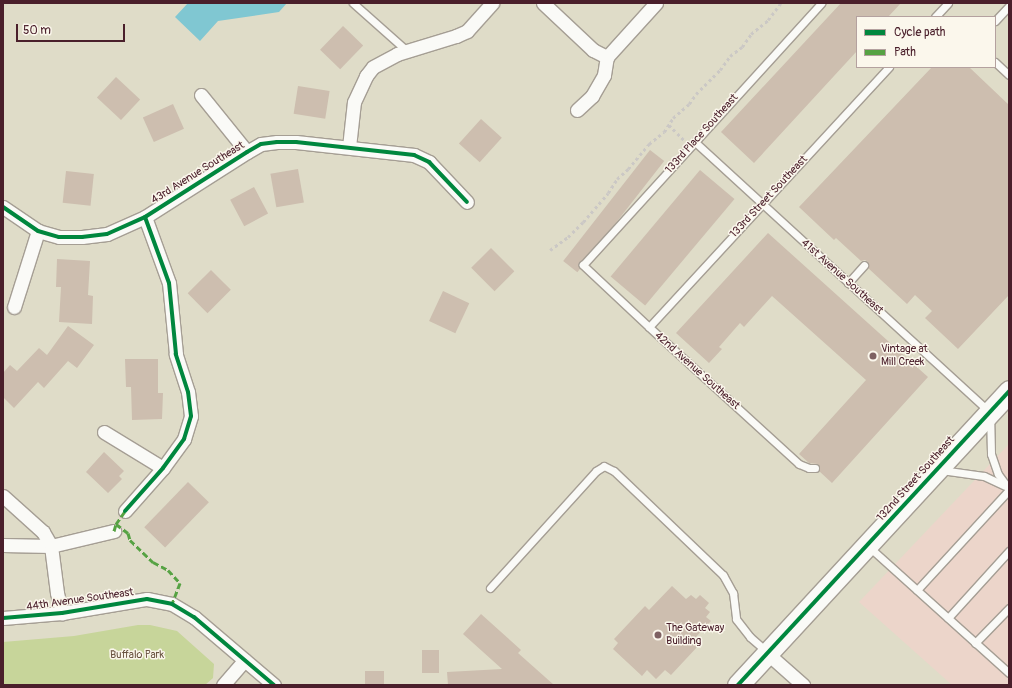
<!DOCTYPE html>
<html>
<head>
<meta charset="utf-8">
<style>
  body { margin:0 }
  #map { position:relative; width:1012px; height:688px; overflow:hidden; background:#dfdcc8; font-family:Pangolin,sans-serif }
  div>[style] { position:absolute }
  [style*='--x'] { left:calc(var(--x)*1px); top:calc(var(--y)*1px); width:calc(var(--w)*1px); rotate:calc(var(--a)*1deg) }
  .built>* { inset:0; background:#ecd5ca }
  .green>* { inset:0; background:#c7d59a }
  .water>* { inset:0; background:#80c7d2 }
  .building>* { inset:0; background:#cdbeaf; transform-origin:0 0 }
  .path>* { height:2.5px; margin-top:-1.25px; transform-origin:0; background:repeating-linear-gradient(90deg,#cbc8c5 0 3px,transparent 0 6px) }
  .roads { filter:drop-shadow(1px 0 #a59e94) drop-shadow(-1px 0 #a59e94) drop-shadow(0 1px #a59e94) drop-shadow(0 -1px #a59e94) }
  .service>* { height:7px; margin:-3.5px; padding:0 3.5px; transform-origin:3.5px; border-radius:3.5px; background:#fafaf7 }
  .minor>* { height:13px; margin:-6.5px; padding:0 6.5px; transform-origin:6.5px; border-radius:6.5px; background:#fafaf7 }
  .primary>* { height:21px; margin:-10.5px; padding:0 10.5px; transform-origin:10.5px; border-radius:10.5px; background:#fafaf7 }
  .quiet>* { height:3px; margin-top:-1.5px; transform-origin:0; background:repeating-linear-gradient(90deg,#56a243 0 6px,transparent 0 9px) }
  .cycleway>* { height:4px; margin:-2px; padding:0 2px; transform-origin:2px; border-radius:2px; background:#00873e }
  .dots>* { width:11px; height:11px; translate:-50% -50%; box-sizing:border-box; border:2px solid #fbf7ec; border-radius:50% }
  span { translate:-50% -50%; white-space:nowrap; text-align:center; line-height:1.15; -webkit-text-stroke:3px #fbf7ec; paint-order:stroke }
  .street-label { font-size:11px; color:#4a1f2b }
  .poi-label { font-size:11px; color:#4a1f2b }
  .left { translate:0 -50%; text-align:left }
  .park-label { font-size:11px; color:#6a5441 }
  .frame { position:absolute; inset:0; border:4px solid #4a1f2b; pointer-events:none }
  .legend { position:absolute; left:856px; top:16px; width:140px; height:52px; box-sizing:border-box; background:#fbf7ec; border:1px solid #b4a19f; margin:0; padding:5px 7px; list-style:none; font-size:12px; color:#4a1f2b }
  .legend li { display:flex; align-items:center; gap:8px; height:20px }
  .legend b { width:20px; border:1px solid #b4a19f }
  .scale { position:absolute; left:16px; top:24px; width:109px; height:18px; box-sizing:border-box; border:2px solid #4a1f2b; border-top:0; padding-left:5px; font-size:12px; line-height:14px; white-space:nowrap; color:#4a1f2b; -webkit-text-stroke:3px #fbf7ec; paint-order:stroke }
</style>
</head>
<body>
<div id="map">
  <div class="built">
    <i style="clip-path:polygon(1009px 444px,1009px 685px,952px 685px,859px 602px)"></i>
  </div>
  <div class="green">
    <i style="clip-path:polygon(138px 625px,150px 625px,177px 631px,214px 664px,213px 678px,205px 685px,3px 685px,3px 642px,74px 636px)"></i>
  </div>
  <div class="water">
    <i style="clip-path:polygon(188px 3px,287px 3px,279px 12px,218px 21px,200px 41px,175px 17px)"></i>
  </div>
  <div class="building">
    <i style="clip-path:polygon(841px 3px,901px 3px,888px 17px,857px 17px,857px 51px,754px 163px,721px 132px)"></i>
    <i style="left:343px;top:26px;width:28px;height:33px;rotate:44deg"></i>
    <i style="clip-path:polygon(932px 67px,969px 67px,1009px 105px,1009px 295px,958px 349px,925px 318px,932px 311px,915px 295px,907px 304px,868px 268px,868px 262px,865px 260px,861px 261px,836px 238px,834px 240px,799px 207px)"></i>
    <i style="left:116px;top:77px;width:33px;height:28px;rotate:43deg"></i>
    <i style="left:298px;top:86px;width:32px;height:28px;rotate:9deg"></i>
    <i style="left:173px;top:104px;width:27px;height:33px;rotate:66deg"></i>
    <i style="left:481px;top:119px;width:28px;height:33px;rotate:42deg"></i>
    <i style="left:650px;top:150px;width:18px;height:141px;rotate:38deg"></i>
    <i style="left:298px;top:169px;width:34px;height:28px;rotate:80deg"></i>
    <i style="left:700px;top:170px;width:45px;height:139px;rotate:40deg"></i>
    <i style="left:66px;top:171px;width:28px;height:32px;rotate:6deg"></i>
    <i style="left:254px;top:187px;width:30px;height:27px;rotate:62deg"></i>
    <i style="clip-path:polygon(768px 233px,928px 377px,832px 483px,819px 471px,820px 468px,818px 464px,809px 463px,799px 454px,866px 380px,772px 296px,744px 327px,740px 323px,719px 347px,722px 349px,709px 363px,676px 333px)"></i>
    <i style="left:491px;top:248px;width:33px;height:28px;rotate:45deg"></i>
    <i style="clip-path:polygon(57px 259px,90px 261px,88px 295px,93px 296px,92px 324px,59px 322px,61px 287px,56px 287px)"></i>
    <i style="left:211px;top:270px;width:28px;height:33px;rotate:45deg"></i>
    <i style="left:443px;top:291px;width:29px;height:33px;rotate:25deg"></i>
    <i style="clip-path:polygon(68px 326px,94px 345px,77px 368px,68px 361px,44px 388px,38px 382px,14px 408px,3px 397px,3px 373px,10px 365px,17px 371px,39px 348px,47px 355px)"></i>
    <i style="clip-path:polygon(125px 359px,158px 359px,158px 393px,163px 393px,162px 419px,132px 420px,131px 387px,126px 387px)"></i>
    <i style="clip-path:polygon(104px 452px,124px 471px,119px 476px,122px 479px,108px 493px,86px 472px)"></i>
    <i style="left:188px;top:482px;width:29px;height:63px;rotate:44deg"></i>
    <i style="clip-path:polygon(672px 586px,686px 599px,691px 595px,696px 599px,700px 595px,709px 603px,705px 608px,710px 612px,706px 617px,711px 621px,693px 640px,699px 645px,671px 675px,665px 670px,656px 679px,647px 670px,642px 676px,613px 649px,618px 643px,614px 639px,645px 606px,649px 610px)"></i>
    <i style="clip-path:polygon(481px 614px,521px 650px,518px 653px,554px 685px,448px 685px,447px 672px,502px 669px,463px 634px)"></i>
    <i style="left:422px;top:650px;width:17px;height:23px"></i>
    <i style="left:384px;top:671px;width:14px;height:19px;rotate:90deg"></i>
  </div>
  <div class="path">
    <i style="--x:669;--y:125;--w:21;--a:45"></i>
    <i style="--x:550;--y:250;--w:22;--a:-36"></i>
    <i style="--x:568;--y:237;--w:21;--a:-45"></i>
    <i style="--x:583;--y:222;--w:38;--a:-49"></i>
    <i style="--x:608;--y:193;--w:17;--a:-57"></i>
    <i style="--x:617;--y:179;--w:15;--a:-42"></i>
    <i style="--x:628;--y:169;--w:33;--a:-50"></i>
    <i style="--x:649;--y:144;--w:19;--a:-39"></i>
    <i style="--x:664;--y:132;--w:17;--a:-57"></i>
    <i style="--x:673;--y:118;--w:21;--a:-41"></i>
    <i style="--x:689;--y:104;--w:12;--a:-55"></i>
    <i style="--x:696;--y:94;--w:34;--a:-45"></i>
    <i style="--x:720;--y:70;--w:17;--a:-54"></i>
    <i style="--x:730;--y:56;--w:15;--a:-37"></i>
    <i style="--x:742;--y:47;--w:16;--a:-55"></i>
    <i style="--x:751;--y:34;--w:22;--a:-39"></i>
    <i style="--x:768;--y:20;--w:21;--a:-53"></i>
  </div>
  <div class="roads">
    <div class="service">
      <i style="--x:353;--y:3;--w:72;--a:41.6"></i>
      <i style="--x:935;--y:17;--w:19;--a:-47"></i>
      <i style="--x:995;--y:21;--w:21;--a:-47"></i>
      <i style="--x:995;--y:62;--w:19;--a:43"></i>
      <i style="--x:695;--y:142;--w:400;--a:42.5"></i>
      <i style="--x:990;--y:412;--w:42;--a:88.6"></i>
      <i style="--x:991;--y:454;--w:21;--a:71"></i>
      <i style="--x:998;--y:474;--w:19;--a:54"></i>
      <i style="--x:848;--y:283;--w:24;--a:-48"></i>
      <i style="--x:649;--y:327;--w:354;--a:-47.3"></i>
      <i style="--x:815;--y:468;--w:6;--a:180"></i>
      <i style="--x:809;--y:468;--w:11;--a:-158"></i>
      <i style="--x:799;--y:464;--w:203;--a:-137.6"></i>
      <i style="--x:649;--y:327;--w:91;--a:-136.8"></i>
      <i style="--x:583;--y:265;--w:354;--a:-47.7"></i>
      <i style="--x:941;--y:470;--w:43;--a:7.9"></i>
      <i style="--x:984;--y:476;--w:23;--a:25"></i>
      <i style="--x:868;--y:546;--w:190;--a:42"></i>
      <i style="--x:490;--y:588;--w:158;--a:-47.8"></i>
      <i style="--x:596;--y:471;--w:9;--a:-32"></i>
      <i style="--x:604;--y:466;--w:11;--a:27"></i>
      <i style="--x:614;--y:471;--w:151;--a:43.7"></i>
      <i style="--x:723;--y:575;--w:21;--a:61"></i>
      <i style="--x:733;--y:593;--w:26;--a:83"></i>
      <i style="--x:736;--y:619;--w:23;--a:52"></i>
      <i style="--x:750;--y:637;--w:23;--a:41"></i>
      <i style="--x:917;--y:590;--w:136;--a:-47.4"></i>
      <i style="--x:948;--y:618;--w:91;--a:-47.7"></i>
      <i style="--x:975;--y:643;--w:49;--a:-45.8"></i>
    </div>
    <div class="minor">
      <i style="--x:543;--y:3;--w:69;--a:43.2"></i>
      <i style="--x:593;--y:50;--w:16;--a:27"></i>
      <i style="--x:201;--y:95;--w:73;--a:51.1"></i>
      <i style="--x:577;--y:110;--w:21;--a:-43"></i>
      <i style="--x:592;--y:96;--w:24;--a:-60"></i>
      <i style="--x:604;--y:75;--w:18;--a:-81"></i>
      <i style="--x:607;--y:57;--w:73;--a:-47.8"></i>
      <i style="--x:349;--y:147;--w:45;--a:-83.7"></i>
      <i style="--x:354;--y:102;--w:29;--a:-65"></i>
      <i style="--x:366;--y:76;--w:11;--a:-52"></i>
      <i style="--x:373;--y:67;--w:27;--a:-28"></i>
      <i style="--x:397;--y:54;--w:62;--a:-17"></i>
      <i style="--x:456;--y:36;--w:12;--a:-24"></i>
      <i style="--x:467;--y:31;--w:38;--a:-48"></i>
      <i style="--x:3;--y:207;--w:42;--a:34.4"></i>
      <i style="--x:38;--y:231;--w:22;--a:16"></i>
      <i style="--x:59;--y:237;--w:23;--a:0"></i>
      <i style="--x:82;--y:237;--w:25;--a:-7"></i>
      <i style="--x:107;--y:234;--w:42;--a:-24.1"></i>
      <i style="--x:145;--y:217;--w:121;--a:-32.5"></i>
      <i style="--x:247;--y:152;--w:16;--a:-30"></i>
      <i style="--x:261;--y:144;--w:16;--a:-7"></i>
      <i style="--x:277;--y:142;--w:19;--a:0"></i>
      <i style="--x:296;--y:142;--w:119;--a:6.3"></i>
      <i style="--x:414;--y:155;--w:17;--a:25"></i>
      <i style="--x:429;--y:162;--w:55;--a:46.5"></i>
      <i style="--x:14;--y:307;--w:80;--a:-72.5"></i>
      <i style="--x:104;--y:432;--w:69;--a:31.4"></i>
      <i style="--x:3;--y:496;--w:54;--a:42"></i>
      <i style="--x:43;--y:532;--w:16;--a:60"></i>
      <i style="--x:51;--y:546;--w:47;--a:82.7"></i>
      <i style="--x:57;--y:593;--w:21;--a:76"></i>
      <i style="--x:125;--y:511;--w:57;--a:-48.5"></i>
      <i style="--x:163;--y:468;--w:36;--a:-54"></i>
      <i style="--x:184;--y:439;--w:24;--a:-73"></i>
      <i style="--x:191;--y:416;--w:24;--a:-97"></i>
      <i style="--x:188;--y:392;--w:40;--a:-108"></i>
      <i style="--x:176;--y:354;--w:71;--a:-95.6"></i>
      <i style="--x:169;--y:283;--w:70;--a:-110"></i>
      <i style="--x:3;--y:545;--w:48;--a:1.2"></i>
      <i style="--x:51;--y:546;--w:65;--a:-13.4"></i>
      <i style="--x:3;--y:618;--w:59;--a:-4.8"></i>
      <i style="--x:62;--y:613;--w:86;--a:-9.4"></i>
      <i style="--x:147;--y:599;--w:25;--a:11"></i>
      <i style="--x:172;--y:604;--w:26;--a:31"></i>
      <i style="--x:194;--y:617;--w:105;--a:40.4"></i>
      <i style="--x:768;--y:654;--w:47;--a:41.5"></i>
      <i style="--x:223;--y:685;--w:33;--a:-49"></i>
    </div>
    <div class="primary">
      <i style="--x:738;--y:685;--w:400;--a:-47.3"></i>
    </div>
  </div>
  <div class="quiet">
    <i style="--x:116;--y:524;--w:15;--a:37"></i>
    <i style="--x:128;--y:533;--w:7;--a:74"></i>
    <i style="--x:130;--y:540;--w:32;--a:44"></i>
    <i style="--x:153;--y:562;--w:17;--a:28"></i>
    <i style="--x:168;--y:570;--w:18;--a:47"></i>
    <i style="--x:180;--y:583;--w:22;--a:111"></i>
    <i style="--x:114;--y:531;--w:7;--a:-74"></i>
    <i style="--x:116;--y:524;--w:16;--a:-55"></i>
  </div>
  <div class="cycleway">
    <i style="--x:3;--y:207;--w:42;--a:34.4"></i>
    <i style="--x:38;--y:231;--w:22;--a:16"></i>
    <i style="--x:59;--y:237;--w:23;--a:0"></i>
    <i style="--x:82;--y:237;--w:25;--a:-7"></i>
    <i style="--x:107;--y:234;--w:42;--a:-24.1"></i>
    <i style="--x:145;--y:217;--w:121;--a:-32.5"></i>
    <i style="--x:247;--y:152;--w:16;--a:-30"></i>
    <i style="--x:261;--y:144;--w:16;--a:-7"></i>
    <i style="--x:277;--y:142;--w:19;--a:0"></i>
    <i style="--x:296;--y:142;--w:119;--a:6.3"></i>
    <i style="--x:414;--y:155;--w:17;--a:25"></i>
    <i style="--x:429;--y:162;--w:55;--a:46.5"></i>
    <i style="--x:125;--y:511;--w:57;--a:-48.5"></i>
    <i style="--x:163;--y:468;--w:36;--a:-54"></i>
    <i style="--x:184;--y:439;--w:24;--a:-73"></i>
    <i style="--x:191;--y:416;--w:24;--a:-97"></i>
    <i style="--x:188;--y:392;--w:40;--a:-108"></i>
    <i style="--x:176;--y:354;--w:71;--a:-95.6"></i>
    <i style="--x:169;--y:283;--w:70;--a:-110"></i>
    <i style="--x:3;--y:618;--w:59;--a:-4.8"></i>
    <i style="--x:62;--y:613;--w:86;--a:-9.4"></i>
    <i style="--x:147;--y:599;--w:25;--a:11"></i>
    <i style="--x:172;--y:604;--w:26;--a:31"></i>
    <i style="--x:194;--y:617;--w:105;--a:40.4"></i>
    <i style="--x:738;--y:685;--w:400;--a:-47.3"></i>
  </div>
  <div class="dots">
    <i style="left:873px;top:356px;background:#7e6162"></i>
    <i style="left:658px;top:635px;background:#7e6162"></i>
  </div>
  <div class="street-label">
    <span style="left:702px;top:134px;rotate:-48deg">133rd Place Southeast</span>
    <span style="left:198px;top:173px;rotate:-32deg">43rd Avenue Southeast</span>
    <span style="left:769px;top:197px;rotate:-47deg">133rd Street Southeast</span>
    <span style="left:842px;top:277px;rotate:42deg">41st Avenue Southeast</span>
    <span style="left:697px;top:371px;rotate:42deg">42nd Avenue Southeast</span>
    <span style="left:916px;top:479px;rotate:-48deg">132nd Street Southeast</span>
    <span style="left:80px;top:600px;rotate:-8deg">44th Avenue Southeast</span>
  </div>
  <div class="poi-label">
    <span class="left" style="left:881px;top:356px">Vintage at<br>Mill Creek</span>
    <span class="left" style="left:666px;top:635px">The Gateway<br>Building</span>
  </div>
  <div class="park-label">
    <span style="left:137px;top:655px">Buffalo Park</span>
  </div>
  <div class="frame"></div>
  <ul class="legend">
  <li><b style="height:5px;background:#00873e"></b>Cycle path</li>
  <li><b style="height:5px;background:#56a243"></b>Path</li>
  </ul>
  <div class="scale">50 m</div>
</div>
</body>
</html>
